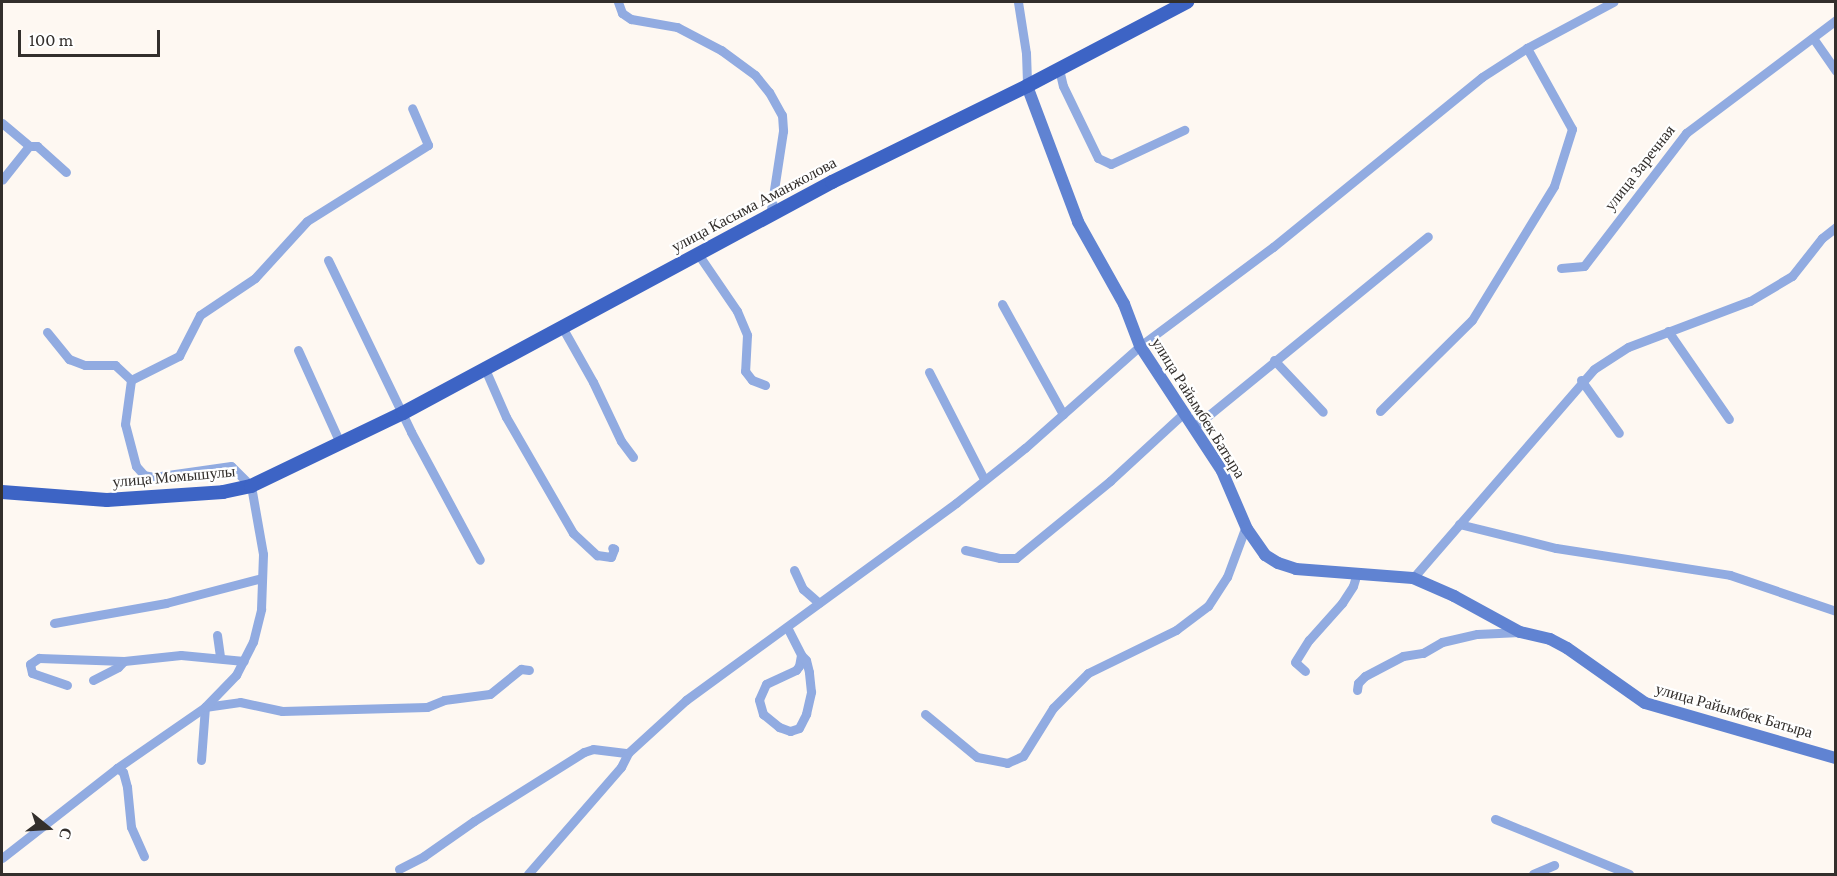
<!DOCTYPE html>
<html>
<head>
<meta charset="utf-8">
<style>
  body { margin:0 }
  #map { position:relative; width:1837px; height:876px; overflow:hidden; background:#fef8f2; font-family:"Crimson Pro",serif }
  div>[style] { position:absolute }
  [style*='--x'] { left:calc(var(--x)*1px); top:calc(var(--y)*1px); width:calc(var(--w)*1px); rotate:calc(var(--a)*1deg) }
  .street>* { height:9px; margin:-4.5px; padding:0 4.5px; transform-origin:4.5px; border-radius:4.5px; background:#91abe1 }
  .secondary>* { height:12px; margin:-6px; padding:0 6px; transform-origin:6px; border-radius:6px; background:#6083d2 }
  .primary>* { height:14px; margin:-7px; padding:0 7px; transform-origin:7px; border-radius:7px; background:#3d64c5 }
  span { translate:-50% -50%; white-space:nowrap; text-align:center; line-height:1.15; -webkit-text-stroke:4.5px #fff; paint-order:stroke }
  .street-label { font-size:16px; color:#332f2c }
  .frame { position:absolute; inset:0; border:3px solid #332f2c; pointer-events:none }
  .north { position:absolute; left:18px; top:798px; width:60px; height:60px; -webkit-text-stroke:4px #fff; paint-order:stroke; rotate:108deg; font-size:16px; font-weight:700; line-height:24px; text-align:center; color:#332f2c }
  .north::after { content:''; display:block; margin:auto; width:21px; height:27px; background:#332f2c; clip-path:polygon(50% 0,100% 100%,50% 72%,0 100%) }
  .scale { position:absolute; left:18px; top:30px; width:142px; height:27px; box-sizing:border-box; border:3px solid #332f2c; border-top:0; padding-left:8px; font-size:18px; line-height:21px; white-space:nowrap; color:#332f2c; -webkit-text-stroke:4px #fff; paint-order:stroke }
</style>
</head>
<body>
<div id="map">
  <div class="street">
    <i style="--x:618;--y:2;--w:12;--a:70"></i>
    <i style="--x:622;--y:13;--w:11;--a:34"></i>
    <i style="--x:631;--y:19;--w:47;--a:9.9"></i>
    <i style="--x:677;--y:27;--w:50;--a:27.6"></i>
    <i style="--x:721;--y:50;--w:42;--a:36.3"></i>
    <i style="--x:755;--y:75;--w:22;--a:51"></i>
    <i style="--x:769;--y:92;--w:26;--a:61"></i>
    <i style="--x:782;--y:115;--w:16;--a:86"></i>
    <i style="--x:783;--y:131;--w:86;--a:98.7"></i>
    <i style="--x:1018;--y:2;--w:52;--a:81.1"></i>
    <i style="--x:1026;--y:53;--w:33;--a:88"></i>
    <i style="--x:1813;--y:38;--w:40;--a:55.1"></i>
    <i style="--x:1059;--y:69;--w:17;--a:77"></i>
    <i style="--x:1063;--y:86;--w:80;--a:64.1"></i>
    <i style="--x:1098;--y:158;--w:14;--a:25"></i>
    <i style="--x:1111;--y:164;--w:81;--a:-25"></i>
    <i style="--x:2;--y:123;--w:35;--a:40"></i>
    <i style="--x:29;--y:146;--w:43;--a:128.5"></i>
    <i style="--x:29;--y:146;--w:8;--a:0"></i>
    <i style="--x:37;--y:146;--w:39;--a:42"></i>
    <i style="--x:698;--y:254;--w:69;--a:55.6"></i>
    <i style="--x:737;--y:311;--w:26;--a:67"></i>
    <i style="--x:747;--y:335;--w:36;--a:93"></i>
    <i style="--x:745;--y:371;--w:11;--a:52"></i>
    <i style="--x:752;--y:380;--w:14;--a:21"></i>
    <i style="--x:328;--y:260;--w:191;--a:64.2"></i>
    <i style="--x:411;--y:432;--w:145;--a:61.7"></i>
    <i style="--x:1561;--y:268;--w:23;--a:-5"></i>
    <i style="--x:1584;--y:266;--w:168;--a:-52.5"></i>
    <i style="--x:1686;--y:133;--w:188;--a:-37"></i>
    <i style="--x:1002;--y:304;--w:126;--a:61"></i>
    <i style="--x:562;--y:327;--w:63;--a:60.6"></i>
    <i style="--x:593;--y:382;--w:65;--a:64.6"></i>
    <i style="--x:621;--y:441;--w:20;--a:53"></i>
    <i style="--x:1668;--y:331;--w:107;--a:55.3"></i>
    <i style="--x:47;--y:332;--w:35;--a:51"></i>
    <i style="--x:69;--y:359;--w:17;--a:21"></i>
    <i style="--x:85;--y:365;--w:30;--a:0"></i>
    <i style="--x:115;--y:365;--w:22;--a:43"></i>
    <i style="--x:298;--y:350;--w:102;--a:65.7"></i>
    <i style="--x:1274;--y:360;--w:71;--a:46.7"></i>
    <i style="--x:485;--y:369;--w:52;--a:66.4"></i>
    <i style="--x:506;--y:417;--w:134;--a:60"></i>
    <i style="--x:573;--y:533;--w:33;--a:43"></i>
    <i style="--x:597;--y:555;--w:14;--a:8"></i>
    <i style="--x:611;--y:557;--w:9;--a:-69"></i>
    <i style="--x:614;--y:549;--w:2;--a:-153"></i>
    <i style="--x:929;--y:372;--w:120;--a:62.8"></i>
    <i style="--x:1581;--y:380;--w:65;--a:54.4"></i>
    <i style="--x:1380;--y:411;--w:129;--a:-44.7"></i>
    <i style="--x:1472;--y:320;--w:157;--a:-58.5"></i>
    <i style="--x:1554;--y:186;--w:60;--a:-72.5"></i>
    <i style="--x:1572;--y:129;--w:93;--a:-119.1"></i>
    <i style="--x:1193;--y:428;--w:303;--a:-39.2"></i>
    <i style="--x:1459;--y:524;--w:100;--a:13.9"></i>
    <i style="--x:1556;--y:548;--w:176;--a:8.8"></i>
    <i style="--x:1730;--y:575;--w:112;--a:18.8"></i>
    <i style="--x:965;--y:550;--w:36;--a:13"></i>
    <i style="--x:1000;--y:558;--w:16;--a:0"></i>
    <i style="--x:1016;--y:558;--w:122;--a:-39.3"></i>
    <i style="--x:1110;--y:481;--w:100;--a:-42.6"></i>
    <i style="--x:794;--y:570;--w:21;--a:65"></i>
    <i style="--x:803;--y:589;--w:21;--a:41"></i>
    <i style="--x:1413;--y:578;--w:276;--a:-49.1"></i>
    <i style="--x:1594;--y:369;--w:40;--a:-32.9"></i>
    <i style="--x:1628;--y:347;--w:130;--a:-20.7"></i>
    <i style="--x:1750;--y:301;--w:49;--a:-30.8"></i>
    <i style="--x:1792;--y:276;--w:48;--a:-51.7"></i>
    <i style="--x:1822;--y:238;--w:18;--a:-38"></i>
    <i style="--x:54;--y:623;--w:114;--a:-10.1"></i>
    <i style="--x:166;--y:603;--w:99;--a:-14.6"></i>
    <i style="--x:787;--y:627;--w:31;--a:63"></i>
    <i style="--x:801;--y:655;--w:11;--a:100"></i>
    <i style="--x:799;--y:666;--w:5;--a:127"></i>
    <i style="--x:796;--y:670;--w:33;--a:155"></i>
    <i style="--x:766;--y:684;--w:17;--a:114"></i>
    <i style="--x:759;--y:700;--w:15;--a:74"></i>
    <i style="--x:763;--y:714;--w:21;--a:39"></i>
    <i style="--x:779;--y:727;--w:12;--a:20"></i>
    <i style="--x:790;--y:731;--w:9;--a:-18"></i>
    <i style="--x:799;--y:728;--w:16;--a:-63"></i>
    <i style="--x:806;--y:714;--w:23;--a:-77"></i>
    <i style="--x:811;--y:692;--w:20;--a:-96"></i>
    <i style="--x:809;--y:672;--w:12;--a:-104"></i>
    <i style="--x:806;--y:660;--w:7;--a:-135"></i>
    <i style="--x:217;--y:635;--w:22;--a:82"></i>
    <i style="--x:1305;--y:671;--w:13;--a:-138"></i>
    <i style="--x:1295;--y:662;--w:26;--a:-58"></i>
    <i style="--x:1309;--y:640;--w:50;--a:-48.3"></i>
    <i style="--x:1342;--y:603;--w:20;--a:-57"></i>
    <i style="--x:1353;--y:586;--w:10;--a:-73"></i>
    <i style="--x:93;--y:680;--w:28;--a:-27"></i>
    <i style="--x:118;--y:667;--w:8;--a:-45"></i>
    <i style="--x:67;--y:685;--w:37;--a:-161"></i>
    <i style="--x:32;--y:673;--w:9;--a:-103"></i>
    <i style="--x:30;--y:664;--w:11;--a:-34"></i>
    <i style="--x:39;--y:658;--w:85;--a:2"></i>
    <i style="--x:124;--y:661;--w:57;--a:-6"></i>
    <i style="--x:181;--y:655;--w:63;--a:5.4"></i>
    <i style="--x:1357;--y:690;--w:7;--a:-82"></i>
    <i style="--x:1358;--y:683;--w:10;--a:-45"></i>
    <i style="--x:1365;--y:676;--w:43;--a:-27.8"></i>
    <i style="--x:1403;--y:656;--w:20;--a:-9"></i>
    <i style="--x:1423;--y:653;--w:22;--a:-30"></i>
    <i style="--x:1442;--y:642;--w:36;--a:-13"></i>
    <i style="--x:1477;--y:634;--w:43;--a:-2.7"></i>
    <i style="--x:925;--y:714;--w:67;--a:39.6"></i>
    <i style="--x:977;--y:757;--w:31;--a:11"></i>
    <i style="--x:1007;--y:763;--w:17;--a:-24"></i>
    <i style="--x:1023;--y:756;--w:57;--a:-58"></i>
    <i style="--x:1053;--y:708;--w:49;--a:-45"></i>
    <i style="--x:1088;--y:673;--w:98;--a:-26"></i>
    <i style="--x:1176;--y:630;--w:40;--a:-37"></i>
    <i style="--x:1208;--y:606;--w:35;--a:-57"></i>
    <i style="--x:1227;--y:577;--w:54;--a:-69.6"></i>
    <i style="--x:201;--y:760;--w:53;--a:-85.7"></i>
    <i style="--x:205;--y:707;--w:35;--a:-8"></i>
    <i style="--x:240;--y:702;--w:43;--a:12.1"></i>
    <i style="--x:282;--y:711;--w:145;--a:-1.6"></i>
    <i style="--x:427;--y:707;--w:18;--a:-22"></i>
    <i style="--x:444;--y:700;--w:46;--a:-7.4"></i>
    <i style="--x:490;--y:694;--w:40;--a:-39"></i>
    <i style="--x:521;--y:669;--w:8;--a:7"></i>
    <i style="--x:117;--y:768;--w:7;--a:34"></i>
    <i style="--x:123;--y:772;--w:16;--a:75"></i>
    <i style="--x:127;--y:787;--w:40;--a:84.3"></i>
    <i style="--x:131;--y:827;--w:32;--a:66"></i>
    <i style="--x:1495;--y:819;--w:145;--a:22.3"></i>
    <i style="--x:2;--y:858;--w:146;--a:-38"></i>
    <i style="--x:117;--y:768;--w:107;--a:-34.7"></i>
    <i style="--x:205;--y:707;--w:45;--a:-45.9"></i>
    <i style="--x:236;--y:675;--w:37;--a:-63"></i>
    <i style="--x:253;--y:642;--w:34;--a:-76"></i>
    <i style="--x:261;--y:609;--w:55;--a:-87.9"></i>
    <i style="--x:263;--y:554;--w:69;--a:-100"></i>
    <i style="--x:251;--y:486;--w:28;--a:-135"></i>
    <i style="--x:231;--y:466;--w:78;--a:171.9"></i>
    <i style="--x:154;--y:477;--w:10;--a:-169"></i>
    <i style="--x:144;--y:475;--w:12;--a:-132"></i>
    <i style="--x:136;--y:466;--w:43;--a:-104.7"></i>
    <i style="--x:125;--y:424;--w:44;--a:-82.2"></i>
    <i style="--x:131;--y:380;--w:54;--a:-26.6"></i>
    <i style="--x:179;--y:356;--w:46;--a:-62.9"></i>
    <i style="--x:200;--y:315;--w:66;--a:-33.9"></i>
    <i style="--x:255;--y:278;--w:77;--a:-47.6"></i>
    <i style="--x:307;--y:221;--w:143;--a:-32.1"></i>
    <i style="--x:428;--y:145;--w:40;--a:-113.4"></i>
    <i style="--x:399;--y:869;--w:28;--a:-27"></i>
    <i style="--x:424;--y:856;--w:61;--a:-35"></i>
    <i style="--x:474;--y:821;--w:130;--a:-32.1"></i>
    <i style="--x:584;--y:752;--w:9;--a:-18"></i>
    <i style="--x:593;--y:749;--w:35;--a:7"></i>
    <i style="--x:528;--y:874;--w:142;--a:-49"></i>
    <i style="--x:621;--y:767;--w:16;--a:-63"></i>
    <i style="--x:628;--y:753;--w:79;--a:-42.4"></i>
    <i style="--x:686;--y:700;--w:334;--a:-36.1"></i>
    <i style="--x:956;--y:503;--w:88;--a:-38.6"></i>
    <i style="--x:1025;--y:448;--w:154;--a:-41.6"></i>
    <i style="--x:1140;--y:346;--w:166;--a:-36.7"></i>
    <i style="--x:1273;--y:247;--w:269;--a:-39.1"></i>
    <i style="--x:1482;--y:77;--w:54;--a:-32.8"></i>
    <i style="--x:1527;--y:48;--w:98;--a:-28.1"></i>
    <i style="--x:1533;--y:874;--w:23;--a:-23"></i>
  </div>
  <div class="secondary">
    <i style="--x:1027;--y:86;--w:145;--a:69.4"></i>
    <i style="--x:1078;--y:222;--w:94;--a:60.7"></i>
    <i style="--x:1124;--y:304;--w:45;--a:69.1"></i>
    <i style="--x:1140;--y:346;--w:149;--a:56.7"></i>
    <i style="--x:1222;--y:471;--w:63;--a:66.7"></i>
    <i style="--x:1247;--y:529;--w:32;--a:55"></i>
    <i style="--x:1265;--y:555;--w:15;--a:32"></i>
    <i style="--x:1278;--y:563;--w:19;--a:18"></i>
    <i style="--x:1296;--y:569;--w:117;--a:4.4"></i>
    <i style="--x:1413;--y:578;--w:45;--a:23.7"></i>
    <i style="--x:1454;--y:596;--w:75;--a:28.6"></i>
    <i style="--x:1520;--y:632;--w:31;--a:13"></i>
    <i style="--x:1550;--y:639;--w:19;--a:28"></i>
    <i style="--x:1567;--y:648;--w:95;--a:35.2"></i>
    <i style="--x:1645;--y:703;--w:199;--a:16.1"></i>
  </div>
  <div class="primary">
    <i style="--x:2;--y:492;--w:105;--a:4.4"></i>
    <i style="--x:107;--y:500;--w:116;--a:-3.9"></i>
    <i style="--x:223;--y:492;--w:29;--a:-12"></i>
    <i style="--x:251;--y:486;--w:169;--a:-25.7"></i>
    <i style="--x:403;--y:413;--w:487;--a:-28.3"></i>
    <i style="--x:832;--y:182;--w:217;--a:-26.2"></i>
    <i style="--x:1027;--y:86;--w:181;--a:-27.7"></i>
  </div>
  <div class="street-label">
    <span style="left:1640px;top:168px;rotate:-52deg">улица Заречная</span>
    <span style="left:754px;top:205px;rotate:-28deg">улица Касыма Аманжолова</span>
    <span style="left:1198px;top:408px;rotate:58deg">улица Райымбек Батыра</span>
    <span style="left:174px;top:477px;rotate:-5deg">улица Момышулы</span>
    <span style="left:1734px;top:711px;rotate:16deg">улица Райымбек Батыра</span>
  </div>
  <div class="frame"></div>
  <div class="north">С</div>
  <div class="scale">100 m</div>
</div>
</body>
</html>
